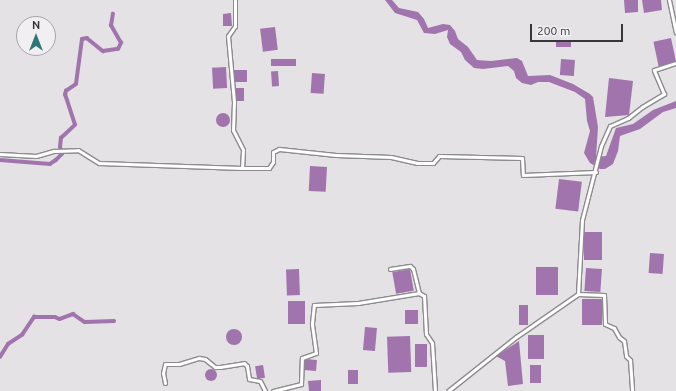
<!DOCTYPE html>
<html>
<head>
<meta charset="utf-8">
<style>
  body { margin:0 }
  #map { position:relative; width:676px; height:391px; overflow:hidden; background:#e4e2e4; font-family:Ubuntu,sans-serif }
  div>[style] { position:absolute }
  [style*='--x'] { left:calc(var(--x)*1px); top:calc(var(--y)*1px); width:calc(var(--w)*1px); rotate:calc(var(--a)*1deg) }
  .water>* { inset:0; background:#a174ae; transform-origin:0 0 }
  .round { border-radius:50% }
  .canal>* { height:3.5px; margin:-1.75px; padding:0 1.75px; transform-origin:1.75px; border-radius:1.75px; background:#a174ae }
  .roads { filter:drop-shadow(1px 0 #8c8b8d) drop-shadow(-1px 0 #8c8b8d) drop-shadow(0 1px #8c8b8d) drop-shadow(0 -1px #8c8b8d) }
  .street>* { height:3px; margin:-1.5px; padding:0 1.5px; transform-origin:1.5px; border-radius:1.5px; background:#fff }
  span { translate:-50% -50%; white-space:nowrap; text-align:center; line-height:1.15; -webkit-text-stroke:3px #f1eff2; paint-order:stroke }
  .north { position:absolute; left:16px; top:16px; width:40px; height:40px; box-sizing:border-box; background:#f1eff2; border:1px solid #a7a5a8; border-radius:50%; rotate:0deg; font-size:11px; font-weight:700; line-height:16px; text-align:center; color:#383738 }
  .north::after { content:''; display:block; margin:auto; width:14px; height:18px; background:#2d7777; clip-path:polygon(50% 0,100% 100%,50% 72%,0 100%) }
  .scale { position:absolute; left:530px; top:24px; width:93px; height:18px; box-sizing:border-box; border:2px solid #383738; border-top:0; padding-left:5px; font-size:12px; line-height:14px; white-space:nowrap; color:#383738; -webkit-text-stroke:3px #f1eff2; paint-order:stroke }
</style>
</head>
<body>
<div id="map">
  <div class="water">
    <i style="clip-path:polygon(385px 0,392px 0,399px 8px,418px 12px,424px 19px,428px 28px,443px 24px,450px 25px,455px 31px,458px 39px,468px 47px,477px 60px,491px 61px,517px 58px,522px 61px,528px 76px,550px 75px,573px 84px,590px 94px,593px 97px,598px 127px,596px 157px,606px 156px,616px 128px,633px 124px,653px 110px,676px 101px,676px 108px,663px 112px,640px 129px,620px 136px,618px 151px,613px 164px,605px 169px,600px 169px,590px 163px,584px 153px,590px 131px,587px 121px,585px 99px,575px 92px,549px 82px,538px 82px,531px 85px,522px 83px,516px 78px,514px 71px,508px 66px,483px 69px,474px 68px,465px 60px,461px 52px,450px 44px,447px 37px,448px 30px,435px 34px,424px 33px,417px 20px,395px 13px)"></i>
    <i style="clip-path:polygon(624px 0,638px 0,638px 12px,625px 13px)"></i>
    <i style="clip-path:polygon(642px 0,661px 0,662px 10px,644px 13px)"></i>
    <i style="clip-path:polygon(231px 13px,232px 26px,223px 26px,223px 14px)"></i>
    <i style="left:275px;top:27px;width:23px;height:15px;rotate:83deg"></i>
    <i style="left:671px;top:38px;width:25px;height:18px;rotate:78deg"></i>
    <i style="left:571px;top:40px;width:7px;height:15px;rotate:90deg"></i>
    <i style="left:296px;top:59px;width:7px;height:25px;rotate:90deg"></i>
    <i style="left:561px;top:59px;width:14px;height:16px;rotate:4deg"></i>
    <i style="left:226px;top:67px;width:21px;height:14px;rotate:87deg"></i>
    <i style="left:247px;top:70px;width:12px;height:13px;rotate:90deg"></i>
    <i style="left:278px;top:71px;width:15px;height:7px;rotate:86deg"></i>
    <i style="left:312px;top:73px;width:13px;height:20px;rotate:4deg"></i>
    <i style="clip-path:polygon(609px 78px,633px 81px,629px 115px,605px 117px)"></i>
    <i style="left:236px;top:88px;width:8px;height:13px"></i>
    <i class="round" style="left:216px;top:113px;width:14px;height:14px"></i>
    <i style="left:310px;top:166px;width:17px;height:25px;rotate:3deg"></i>
    <i style="left:559px;top:179px;width:23px;height:30px;rotate:7deg"></i>
    <i style="left:584px;top:232px;width:18px;height:28px"></i>
    <i style="left:650px;top:253px;width:14px;height:20px;rotate:4deg"></i>
    <i style="left:558px;top:267px;width:28px;height:22px;rotate:90deg"></i>
    <i style="left:586px;top:268px;width:16px;height:23px;rotate:4deg"></i>
    <i style="left:299px;top:269px;width:26px;height:13px;rotate:88deg"></i>
    <i style="left:410px;top:269px;width:22px;height:18px;rotate:80deg"></i>
    <i style="left:582px;top:299px;width:20px;height:26px"></i>
    <i style="left:288px;top:301px;width:17px;height:23px"></i>
    <i style="left:519px;top:305px;width:9px;height:20px"></i>
    <i style="left:405px;top:310px;width:13px;height:14px"></i>
    <i style="left:365px;top:327px;width:12px;height:23px;rotate:5deg"></i>
    <i class="round" style="left:226px;top:329px;width:16px;height:16px"></i>
    <i style="left:528px;top:335px;width:16px;height:24px"></i>
    <i style="left:410px;top:336px;width:36px;height:23px;rotate:88deg"></i>
    <i style="clip-path:polygon(519px 341px,523px 384px,508px 386px,505px 361px,496px 356px)"></i>
    <i style="left:415px;top:344px;width:12px;height:23px"></i>
    <i style="left:305px;top:359px;width:12px;height:11px;rotate:5deg"></i>
    <i style="left:263px;top:365px;width:13px;height:8px;rotate:81deg"></i>
    <i style="left:530px;top:365px;width:11px;height:18px"></i>
    <i class="round" style="left:205px;top:369px;width:12px;height:12px"></i>
    <i style="left:358px;top:370px;width:14px;height:10px;rotate:90deg"></i>
    <i style="clip-path:polygon(321px 380px,321px 391px,309px 391px,308px 381px)"></i>
  </div>
  <div class="canal">
    <i style="--x:0;--y:160;--w:50;--a:4.6"></i>
    <i style="--x:50;--y:164;--w:7;--a:-34"></i>
    <i style="--x:56;--y:160;--w:8;--a:-45"></i>
    <i style="--x:62;--y:154;--w:7;--a:-106"></i>
    <i style="--x:60;--y:147;--w:9;--a:-84"></i>
    <i style="--x:61;--y:138;--w:19;--a:-43"></i>
    <i style="--x:75;--y:125;--w:32;--a:-108"></i>
    <i style="--x:65;--y:95;--w:4;--a:-76"></i>
    <i style="--x:66;--y:91;--w:12;--a:-35"></i>
    <i style="--x:76;--y:84;--w:45;--a:-82.4"></i>
    <i style="--x:82;--y:39;--w:5;--a:-11"></i>
    <i style="--x:87;--y:38;--w:21;--a:39"></i>
    <i style="--x:103;--y:51;--w:15;--a:-8"></i>
    <i style="--x:118;--y:49;--w:7;--a:-63"></i>
    <i style="--x:121;--y:43;--w:20;--a:-120"></i>
    <i style="--x:111;--y:26;--w:12;--a:-81"></i>
    <i style="--x:0;--y:357;--w:15;--a:-58"></i>
    <i style="--x:8;--y:344;--w:17;--a:-33"></i>
    <i style="--x:22;--y:335;--w:22;--a:-56"></i>
    <i style="--x:34;--y:317;--w:21;--a:0"></i>
    <i style="--x:55;--y:317;--w:5;--a:22"></i>
    <i style="--x:60;--y:319;--w:14;--a:-21"></i>
    <i style="--x:73;--y:314;--w:14;--a:34"></i>
    <i style="--x:85;--y:322;--w:29;--a:-2"></i>
  </div>
  <div class="roads">
    <div class="street">
      <i style="--x:235;--y:0;--w:26;--a:90"></i>
      <i style="--x:235;--y:26;--w:12;--a:125"></i>
      <i style="--x:228;--y:36;--w:66;--a:84.8"></i>
      <i style="--x:234;--y:102;--w:28;--a:92"></i>
      <i style="--x:233;--y:130;--w:22;--a:63"></i>
      <i style="--x:243;--y:150;--w:18;--a:93"></i>
      <i style="--x:242;--y:168;--w:27;--a:0"></i>
      <i style="--x:269;--y:168;--w:7;--a:-56"></i>
      <i style="--x:273;--y:162;--w:10;--a:-90"></i>
      <i style="--x:273;--y:152;--w:7;--a:-27"></i>
      <i style="--x:279;--y:149;--w:57;--a:6"></i>
      <i style="--x:336;--y:155;--w:55;--a:2.1"></i>
      <i style="--x:391;--y:157;--w:27;--a:13"></i>
      <i style="--x:417;--y:163;--w:16;--a:0"></i>
      <i style="--x:433;--y:163;--w:9;--a:-49"></i>
      <i style="--x:439;--y:156;--w:83;--a:1.4"></i>
      <i style="--x:522;--y:158;--w:17;--a:87"></i>
      <i style="--x:523;--y:175;--w:73;--a:-2.4"></i>
      <i style="--x:669;--y:0;--w:33;--a:78"></i>
      <i style="--x:0;--y:154;--w:36;--a:3"></i>
      <i style="--x:36;--y:156;--w:19;--a:-16"></i>
      <i style="--x:54;--y:151;--w:24;--a:-2"></i>
      <i style="--x:78;--y:150;--w:25;--a:32"></i>
      <i style="--x:99;--y:163;--w:143;--a:2"></i>
      <i style="--x:390;--y:269;--w:20;--a:-9"></i>
      <i style="--x:410;--y:266;--w:4;--a:45"></i>
      <i style="--x:413;--y:269;--w:25;--a:76"></i>
      <i style="--x:419;--y:293;--w:6;--a:31"></i>
      <i style="--x:424;--y:296;--w:38;--a:87"></i>
      <i style="--x:426;--y:334;--w:11;--a:56"></i>
      <i style="--x:432;--y:343;--w:48;--a:86.4"></i>
      <i style="--x:578;--y:294;--w:26;--a:2"></i>
      <i style="--x:604;--y:295;--w:29;--a:88"></i>
      <i style="--x:605;--y:324;--w:10;--a:24"></i>
      <i style="--x:614;--y:328;--w:10;--a:61"></i>
      <i style="--x:619;--y:337;--w:6;--a:39"></i>
      <i style="--x:624;--y:341;--w:15;--a:82"></i>
      <i style="--x:626;--y:356;--w:6;--a:45"></i>
      <i style="--x:630;--y:360;--w:31;--a:86"></i>
      <i style="--x:165;--y:383;--w:10;--a:-101"></i>
      <i style="--x:163;--y:373;--w:9;--a:-77"></i>
      <i style="--x:165;--y:364;--w:14;--a:0"></i>
      <i style="--x:179;--y:364;--w:21;--a:-17"></i>
      <i style="--x:199;--y:358;--w:6;--a:9"></i>
      <i style="--x:205;--y:359;--w:13;--a:39"></i>
      <i style="--x:215;--y:367;--w:5;--a:0"></i>
      <i style="--x:220;--y:367;--w:24;--a:-9"></i>
      <i style="--x:244;--y:363;--w:4;--a:45"></i>
      <i style="--x:247;--y:366;--w:13;--a:81"></i>
      <i style="--x:249;--y:379;--w:11;--a:10"></i>
      <i style="--x:260;--y:381;--w:11;--a:63"></i>
      <i style="--x:273;--y:391;--w:29;--a:-14"></i>
      <i style="--x:301;--y:384;--w:26;--a:-88"></i>
      <i style="--x:302;--y:358;--w:15;--a:-20"></i>
      <i style="--x:316;--y:353;--w:30;--a:-98"></i>
      <i style="--x:312;--y:323;--w:18;--a:-84"></i>
      <i style="--x:314;--y:305;--w:44;--a:-2.6"></i>
      <i style="--x:358;--y:303;--w:62;--a:-9.3"></i>
      <i style="--x:448;--y:391;--w:87;--a:-38.5"></i>
      <i style="--x:516;--y:337;--w:75;--a:-34.7"></i>
      <i style="--x:578;--y:294;--w:74;--a:-86.9"></i>
      <i style="--x:582;--y:220;--w:76;--a:-75.6"></i>
      <i style="--x:601;--y:146;--w:22;--a:-66"></i>
      <i style="--x:610;--y:126;--w:20;--a:-24"></i>
      <i style="--x:628;--y:118;--w:18;--a:-38"></i>
      <i style="--x:642;--y:107;--w:26;--a:-31"></i>
      <i style="--x:664;--y:94;--w:26;--a:-113"></i>
      <i style="--x:654;--y:70;--w:23;--a:-18"></i>
    </div>
  </div>
  <div class="north">N</div>
  <div class="scale">200 m</div>
</div>
</body>
</html>
